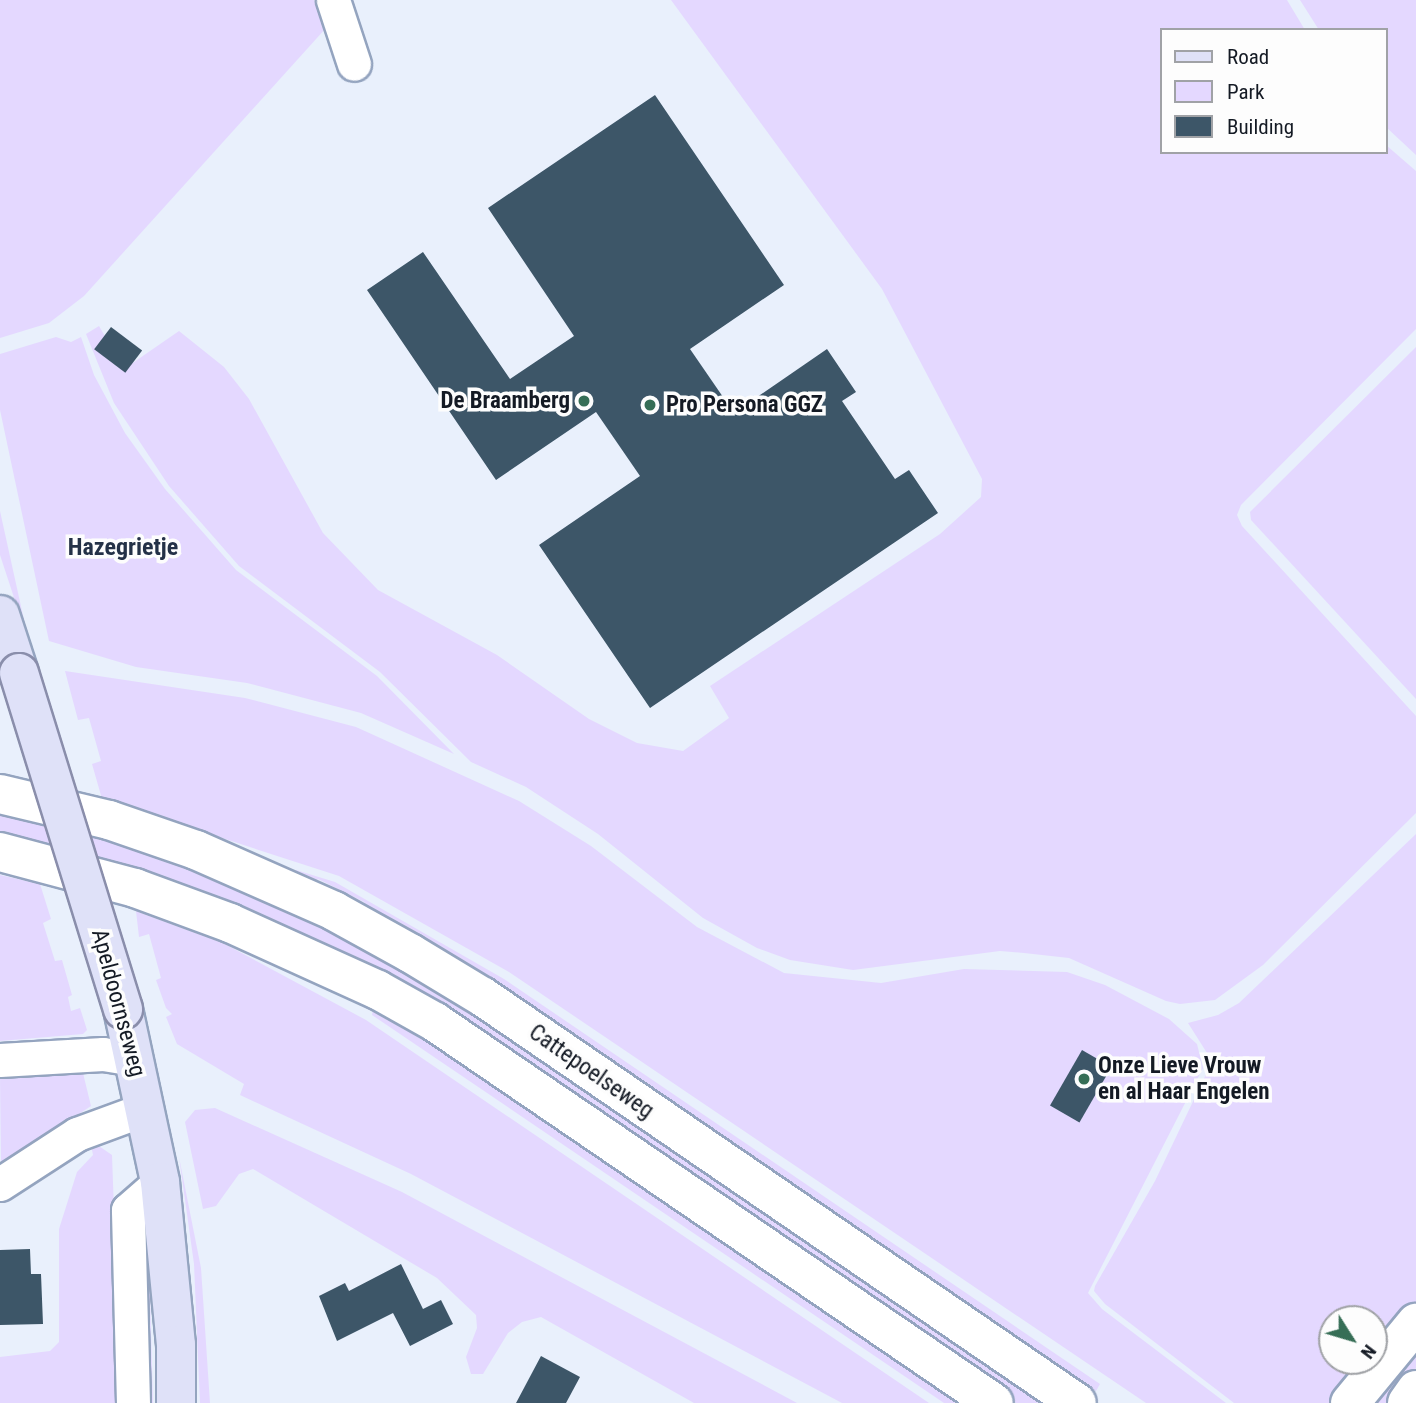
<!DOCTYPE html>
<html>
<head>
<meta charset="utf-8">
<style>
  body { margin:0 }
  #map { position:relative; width:1416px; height:1403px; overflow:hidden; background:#e9f0fc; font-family:"Roboto Condensed",sans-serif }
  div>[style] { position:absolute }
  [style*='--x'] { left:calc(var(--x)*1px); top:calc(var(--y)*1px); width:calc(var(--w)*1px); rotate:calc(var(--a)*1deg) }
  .green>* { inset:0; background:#e4d8ff }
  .building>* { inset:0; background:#3d5668; transform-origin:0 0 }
  .roads { filter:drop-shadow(2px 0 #94a4bf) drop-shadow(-2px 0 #94a4bf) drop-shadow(0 2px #94a4bf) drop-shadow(0 -2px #94a4bf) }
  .minor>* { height:33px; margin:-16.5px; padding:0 16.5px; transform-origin:16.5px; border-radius:16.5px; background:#fff }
  .tertiary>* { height:38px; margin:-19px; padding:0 19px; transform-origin:19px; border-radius:19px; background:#fff }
  .primary>* { height:38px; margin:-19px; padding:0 19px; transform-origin:19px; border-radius:19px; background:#dfe1f8 }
  .bridges { filter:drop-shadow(2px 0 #8a8eab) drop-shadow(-2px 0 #8a8eab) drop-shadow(0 2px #8a8eab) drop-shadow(0 -2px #8a8eab) }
  .primary-bridge>* { height:38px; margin:-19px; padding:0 19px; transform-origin:19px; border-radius:19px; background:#dfe1f8 }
  .dots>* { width:19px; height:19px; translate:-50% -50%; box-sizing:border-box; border:4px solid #fdfdfd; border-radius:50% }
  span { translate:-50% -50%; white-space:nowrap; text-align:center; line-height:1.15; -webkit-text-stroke:7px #fdfdfd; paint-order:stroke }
  .poi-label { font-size:23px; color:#141a24; font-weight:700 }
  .right { translate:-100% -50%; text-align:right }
  .left { translate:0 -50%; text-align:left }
  .street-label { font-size:23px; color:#141a24 }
  .neighbourhood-label { font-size:24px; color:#243147; font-weight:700 }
  .legend { position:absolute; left:1160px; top:28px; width:228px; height:126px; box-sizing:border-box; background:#fdfdfd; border:2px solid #a0a2a6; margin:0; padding:9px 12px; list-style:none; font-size:21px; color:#141a24 }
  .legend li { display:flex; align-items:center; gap:14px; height:35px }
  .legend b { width:35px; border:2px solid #a0a2a6 }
  .north { position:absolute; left:1318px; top:1305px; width:70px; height:70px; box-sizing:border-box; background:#fdfdfd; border:2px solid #a0a2a6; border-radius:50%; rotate:127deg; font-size:19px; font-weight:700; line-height:28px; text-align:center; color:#141a24 }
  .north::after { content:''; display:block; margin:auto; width:24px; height:32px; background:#366e56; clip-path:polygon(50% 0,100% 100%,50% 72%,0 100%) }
</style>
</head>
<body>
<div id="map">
  <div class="green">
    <i style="clip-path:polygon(0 0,314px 0,326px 28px,84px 296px,49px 323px,0 338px)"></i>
    <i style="clip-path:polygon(671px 0,1287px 0,1305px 30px,1162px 30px,1162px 152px,1386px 152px,1386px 145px,1416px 171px,1416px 329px,1241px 505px,1237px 515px,1242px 526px,1416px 716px,1416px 813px,1263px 965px,1215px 1000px,1180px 1004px,1166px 1001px,1069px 958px,1024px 953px,1000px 951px,853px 970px,790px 960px,757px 948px,703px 918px,598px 834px,526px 787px,471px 762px,380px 672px,239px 566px,169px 486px,114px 403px,86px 334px,99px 326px,124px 369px,179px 331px,224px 367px,249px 399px,323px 533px,378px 590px,497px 655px,589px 719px,637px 743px,683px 751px,729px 718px,710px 686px,940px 534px,981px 497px,982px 479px,882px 289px)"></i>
    <i style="clip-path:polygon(1300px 0,1416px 0,1416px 155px,1386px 127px,1386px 30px,1319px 30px)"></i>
    <i style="clip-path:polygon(56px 337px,71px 342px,81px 337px,94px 375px,125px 433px,165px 489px,236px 570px,377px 676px,454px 754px,361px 713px,247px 683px,136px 667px,49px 641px,0 410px,0 354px)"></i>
    <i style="clip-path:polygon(1416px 347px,1416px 699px,1251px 520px,1250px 512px)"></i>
    <i style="clip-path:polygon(0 511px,24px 620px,27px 637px,0 555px)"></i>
    <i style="clip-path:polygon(65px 671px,245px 698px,356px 727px,519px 801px,591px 846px,697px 927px,784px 973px,881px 983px,964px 969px,1067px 972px,1105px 985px,1169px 1019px,1197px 1044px,1203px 1068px,1088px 1293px,1102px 1309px,1226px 1403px,1146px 1403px,509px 972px,339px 876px,102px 799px,92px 764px,101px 761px,89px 718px,78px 720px)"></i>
    <i style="clip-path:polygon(0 810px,52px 823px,54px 853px,0 841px)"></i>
    <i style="clip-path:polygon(86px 825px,183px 858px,401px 962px,1056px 1403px,1016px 1403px,590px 1112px,89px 862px)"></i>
    <i style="clip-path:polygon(1416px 834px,1416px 1306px,1374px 1356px,1374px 1319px,1332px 1319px,1332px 1361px,1370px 1361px,1334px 1403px,1234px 1403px,1105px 1304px,1094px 1291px,1095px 1286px,1155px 1181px,1208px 1070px,1207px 1053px,1188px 1023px,1218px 1015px,1239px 1003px)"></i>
    <i style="clip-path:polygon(296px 870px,335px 882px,504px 979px,1100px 1384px,1096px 1391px,601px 1052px,370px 917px,364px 902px,318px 879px,309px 889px,291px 879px)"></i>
    <i style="clip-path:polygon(0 875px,40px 884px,51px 919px,43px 923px,55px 961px,62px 960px,72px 995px,68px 997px,71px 1011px,80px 1008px,87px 1030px,83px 1034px,0 1041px)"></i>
    <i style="clip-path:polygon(136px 911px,223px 943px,366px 1020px,929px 1403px,842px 1403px,411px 1174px,240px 1095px,244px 1084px,177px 1044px,166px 1017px,172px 1014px,166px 1008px,156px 980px,161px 978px,149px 934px,139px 937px)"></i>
    <i style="clip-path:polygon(373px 1009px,424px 1039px,958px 1403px,944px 1403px,372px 1015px)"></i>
    <i style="clip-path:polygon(83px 1073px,91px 1106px,1px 1166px,0 1077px)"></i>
    <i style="clip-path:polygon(215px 1108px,402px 1192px,797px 1403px,694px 1403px,541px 1317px,522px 1322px,508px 1333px,483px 1374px,471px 1374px,466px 1357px,477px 1328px,476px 1315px,437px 1278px,253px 1169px,239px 1174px,216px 1206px,203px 1209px,185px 1122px,195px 1110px)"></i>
    <i style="clip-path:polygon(90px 1140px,112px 1155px,121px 1403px,0 1403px,0 1357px,50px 1351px,59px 1342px,59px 1229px,77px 1172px,93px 1155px)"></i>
    <i style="clip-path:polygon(179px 1157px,201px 1268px,210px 1403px,200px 1403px,194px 1264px)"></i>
    <i style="clip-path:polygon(143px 1232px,150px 1296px,153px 1403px,145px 1403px)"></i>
    <i style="clip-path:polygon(1416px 1344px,1416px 1368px,1389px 1403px,1367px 1403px)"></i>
  </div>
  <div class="building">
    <i style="clip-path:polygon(655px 95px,784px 285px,690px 349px,734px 413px,827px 349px,856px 392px,842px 401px,895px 479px,909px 470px,938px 513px,650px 708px,539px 545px,640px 476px,596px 412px,496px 480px,367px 290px,423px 252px,510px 379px,574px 336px,488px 208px)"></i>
    <i style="left:111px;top:327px;width:39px;height:28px;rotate:37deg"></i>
    <i style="left:1082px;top:1050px;width:34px;height:64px;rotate:30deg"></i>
    <i style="clip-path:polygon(30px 1249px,31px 1274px,41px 1274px,43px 1324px,0 1325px,0 1250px)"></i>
    <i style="clip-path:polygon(401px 1264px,423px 1309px,441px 1300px,453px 1324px,410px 1346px,393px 1313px,337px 1341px,319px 1296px,345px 1283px,349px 1291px)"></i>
    <i style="clip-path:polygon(541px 1356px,580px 1377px,566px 1403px,516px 1403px)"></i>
  </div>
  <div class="roads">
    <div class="minor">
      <i style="--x:333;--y:0;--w:67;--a:71.8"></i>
      <i style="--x:0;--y:1060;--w:103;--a:-3.3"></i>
      <i style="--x:103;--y:1054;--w:31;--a:9"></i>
      <i style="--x:0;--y:1184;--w:92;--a:-33"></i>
      <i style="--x:77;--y:1134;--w:72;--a:-20.2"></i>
      <i style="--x:133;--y:1403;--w:193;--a:-91.5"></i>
      <i style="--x:128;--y:1210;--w:43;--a:-41.2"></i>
    </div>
    <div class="tertiary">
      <i style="--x:0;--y:794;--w:112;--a:13.4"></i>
      <i style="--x:109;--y:820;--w:92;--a:19"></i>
      <i style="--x:196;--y:850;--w:151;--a:23.8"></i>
      <i style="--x:334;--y:911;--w:87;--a:28.9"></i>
      <i style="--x:410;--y:953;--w:85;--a:31.1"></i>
      <i style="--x:483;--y:997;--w:719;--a:34.35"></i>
      <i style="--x:0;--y:852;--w:140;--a:14.9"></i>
      <i style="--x:135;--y:888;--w:101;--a:20.2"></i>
      <i style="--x:230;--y:923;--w:162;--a:24.4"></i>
      <i style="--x:378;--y:990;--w:65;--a:29.3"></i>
      <i style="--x:435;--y:1022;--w:676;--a:34.28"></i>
      <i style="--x:1350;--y:1403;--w:104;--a:-50.5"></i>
      <i style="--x:1407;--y:1403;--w:16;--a:-55"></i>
    </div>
    <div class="primary">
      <i style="--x:0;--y:615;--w:61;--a:71.9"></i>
      <i style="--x:123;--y:1009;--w:177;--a:77.9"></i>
      <i style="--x:160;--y:1182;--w:164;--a:84.4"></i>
      <i style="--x:176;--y:1345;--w:58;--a:90"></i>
    </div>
  </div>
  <div class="bridges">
    <div class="primary-bridge">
      <i style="--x:19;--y:673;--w:352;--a:72.8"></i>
    </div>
  </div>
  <div class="dots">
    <i style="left:584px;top:401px;background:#366e56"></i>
    <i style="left:650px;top:405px;background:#366e56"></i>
    <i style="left:1084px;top:1079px;background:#366e56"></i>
  </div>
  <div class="poi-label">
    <span class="right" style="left:570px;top:401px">De Braamberg</span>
    <span class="left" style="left:666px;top:405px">Pro Persona GGZ</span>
    <span class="left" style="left:1098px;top:1079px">Onze Lieve Vrouw<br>en al Haar Engelen</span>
  </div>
  <div class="street-label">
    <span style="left:118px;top:1003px;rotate:75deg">Apeldoornseweg</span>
    <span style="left:591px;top:1072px;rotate:35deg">Cattepoelseweg</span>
  </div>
  <div class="neighbourhood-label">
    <span style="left:123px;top:548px">Hazegrietje</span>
  </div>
  <ul class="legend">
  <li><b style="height:9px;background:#dfe1f8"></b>Road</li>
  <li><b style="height:19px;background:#e4d8ff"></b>Park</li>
  <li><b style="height:19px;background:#3d5668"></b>Building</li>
  </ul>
  <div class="north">N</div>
</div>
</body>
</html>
